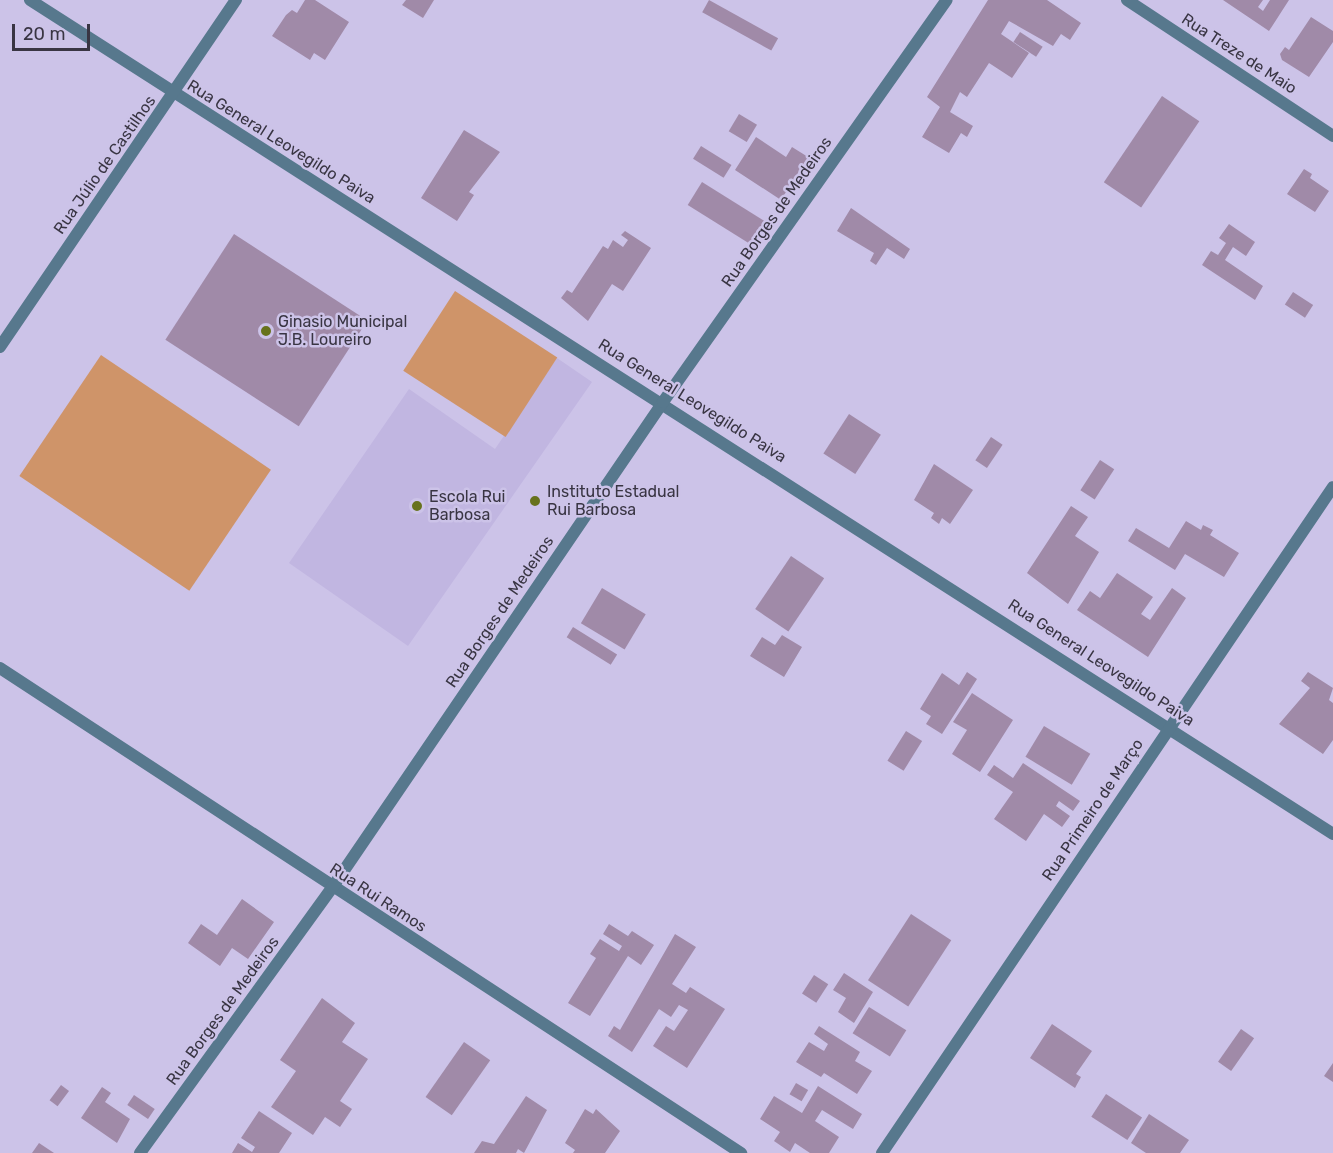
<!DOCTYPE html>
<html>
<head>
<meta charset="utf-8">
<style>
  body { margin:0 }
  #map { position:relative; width:1333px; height:1153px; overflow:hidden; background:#ccc3e8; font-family:Rubik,sans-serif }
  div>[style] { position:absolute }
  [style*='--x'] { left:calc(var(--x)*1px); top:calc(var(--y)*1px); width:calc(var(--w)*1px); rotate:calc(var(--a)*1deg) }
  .built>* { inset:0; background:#c1b6e1 }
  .green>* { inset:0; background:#cf9469; transform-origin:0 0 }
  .building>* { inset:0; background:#a08aa8; transform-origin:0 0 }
  .minor>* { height:12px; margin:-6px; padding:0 6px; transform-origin:6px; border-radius:6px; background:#57788d }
  .dots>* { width:16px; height:16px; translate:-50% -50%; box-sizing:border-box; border:3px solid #ccc3e8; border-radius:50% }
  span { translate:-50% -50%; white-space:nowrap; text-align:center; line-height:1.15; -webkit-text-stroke:5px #ccc3e8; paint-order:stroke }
  .street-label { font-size:16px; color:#393543 }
  .poi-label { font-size:16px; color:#393543 }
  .left { translate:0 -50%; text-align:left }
  .scale { position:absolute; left:12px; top:24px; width:78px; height:27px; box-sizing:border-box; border:3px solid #393543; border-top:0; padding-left:8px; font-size:18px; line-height:21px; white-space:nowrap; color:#393543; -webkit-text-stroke:4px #ccc3e8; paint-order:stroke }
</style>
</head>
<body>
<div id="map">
  <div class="built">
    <i style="clip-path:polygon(557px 358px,592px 382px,408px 646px,289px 563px,409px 389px,495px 449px)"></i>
  </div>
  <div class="green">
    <i style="left:455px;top:291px;width:122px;height:95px;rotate:33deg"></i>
    <i style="left:101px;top:355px;width:205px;height:146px;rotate:34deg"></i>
  </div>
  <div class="building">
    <i style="clip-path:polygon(305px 0,315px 0,349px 22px,325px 60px,314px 53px,310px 60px,272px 36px,286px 15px,292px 10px,297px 13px)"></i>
    <i style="clip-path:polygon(406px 0,434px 0,423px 18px,402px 5px)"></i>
    <i style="left:709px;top:0;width:79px;height:14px;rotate:29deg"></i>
    <i style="clip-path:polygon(988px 0,1047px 0,1081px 23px,1070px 40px,1061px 34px,1053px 46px,1009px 21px,1001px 34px,1029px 53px,1012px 78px,989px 63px,967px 97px,960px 92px,950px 112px,973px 126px,967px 137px,961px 133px,949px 153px,922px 137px,940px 107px,927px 97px)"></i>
    <i style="clip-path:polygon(1223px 0,1263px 0,1258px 7px,1263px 11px,1270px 0,1289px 0,1269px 31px)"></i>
    <i style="clip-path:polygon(1311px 17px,1333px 31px,1333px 42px,1309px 77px,1282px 60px,1280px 54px,1285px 47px,1289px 50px)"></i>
    <i style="left:1020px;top:32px;width:27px;height:12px;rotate:33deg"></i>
    <i style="left:1162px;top:96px;width:45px;height:104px;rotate:34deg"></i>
    <i style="left:739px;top:114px;width:21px;height:20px;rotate:31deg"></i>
    <i style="clip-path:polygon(464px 130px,500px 152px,469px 192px,474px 195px,457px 221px,421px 198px)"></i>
    <i style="clip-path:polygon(756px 137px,786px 157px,792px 147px,808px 157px,781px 200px,735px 170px)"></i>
    <i style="left:701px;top:146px;width:36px;height:15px;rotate:32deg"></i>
    <i style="clip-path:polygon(1304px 169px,1312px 174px,1310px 178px,1329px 191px,1315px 212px,1287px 194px)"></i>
    <i style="left:702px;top:182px;width:75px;height:27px;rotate:32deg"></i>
    <i style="clip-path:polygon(851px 208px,910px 249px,904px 259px,887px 248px,876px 265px,870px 261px,874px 253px,837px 231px)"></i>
    <i style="clip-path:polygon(1229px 224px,1255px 242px,1246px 256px,1233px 247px,1225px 260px,1263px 286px,1255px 300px,1202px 265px,1211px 251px,1218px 255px,1226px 243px,1219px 238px)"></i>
    <i style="clip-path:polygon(625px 231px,651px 248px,623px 291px,612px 284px,588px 321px,561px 298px,567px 290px,572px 293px,603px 246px,608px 249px,613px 240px,623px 247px,628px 240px,621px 235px)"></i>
    <i style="left:234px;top:234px;width:159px;height:126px;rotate:33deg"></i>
    <i style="left:1293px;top:292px;width:24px;height:15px;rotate:33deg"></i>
    <i style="left:849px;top:414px;width:38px;height:47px;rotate:33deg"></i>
    <i style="left:991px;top:437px;width:14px;height:28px;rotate:34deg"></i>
    <i style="left:1100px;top:460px;width:17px;height:36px;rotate:33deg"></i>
    <i style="clip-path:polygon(934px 464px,973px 490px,950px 524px,942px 518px,939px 524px,931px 518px,934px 513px,914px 500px)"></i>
    <i style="clip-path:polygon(1071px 506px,1088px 517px,1075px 536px,1099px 552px,1068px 604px,1027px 573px)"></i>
    <i style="clip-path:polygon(1186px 521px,1201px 530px,1203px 525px,1213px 530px,1210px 535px,1239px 553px,1224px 577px,1185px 554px,1175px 570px,1128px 541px,1136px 528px,1169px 548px)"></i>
    <i style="left:791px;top:556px;width:40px;height:64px;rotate:34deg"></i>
    <i style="clip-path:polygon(1117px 573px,1153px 597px,1141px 614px,1150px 620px,1172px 588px,1186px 598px,1148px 657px,1077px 610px,1090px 591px,1100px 598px)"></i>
    <i style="left:602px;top:588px;width:51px;height:41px;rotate:31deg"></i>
    <i style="left:573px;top:627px;width:52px;height:12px;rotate:32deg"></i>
    <i style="clip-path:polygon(782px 635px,802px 647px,784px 677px,750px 656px,762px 637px,775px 645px)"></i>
    <i style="clip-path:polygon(967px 672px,977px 679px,942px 734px,926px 724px,931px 716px,920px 709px,942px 673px,959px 685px)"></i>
    <i style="clip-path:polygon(1308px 672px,1333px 688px,1329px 700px,1333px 703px,1333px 740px,1323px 754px,1279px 724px,1310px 688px,1301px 681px)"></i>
    <i style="clip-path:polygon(972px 693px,1013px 720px,980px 772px,952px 754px,967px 730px,953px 722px)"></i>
    <i style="left:1044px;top:726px;width:54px;height:36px;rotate:31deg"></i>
    <i style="left:906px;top:731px;width:19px;height:35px;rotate:32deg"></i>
    <i style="clip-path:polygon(1023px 763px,1080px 801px,1073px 811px,1059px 801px,1056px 806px,1070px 816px,1062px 827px,1044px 814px,1026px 841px,994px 819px,1013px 792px,987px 775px,994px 765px,1013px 778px)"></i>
    <i style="clip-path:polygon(242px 899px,274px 922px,248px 959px,232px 948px,220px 966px,188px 943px,201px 924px,217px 935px)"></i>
    <i style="left:911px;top:914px;width:48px;height:79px;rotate:33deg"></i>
    <i style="clip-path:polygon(609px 924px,628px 936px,632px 931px,654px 945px,641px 965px,628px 956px,590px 1016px,568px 1003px,596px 958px,590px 954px,600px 939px,619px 951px,622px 946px,603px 934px)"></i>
    <i style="clip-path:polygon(675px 934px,696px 947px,672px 984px,686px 993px,690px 987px,725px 1009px,687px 1068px,653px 1046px,666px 1026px,674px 1031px,688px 1010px,679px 1005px,671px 1017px,659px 1009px,632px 1052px,608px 1036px,614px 1026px,620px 1030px)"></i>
    <i style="clip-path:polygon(844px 973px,873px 992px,854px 1023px,838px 1012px,846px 998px,833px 990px)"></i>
    <i style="left:814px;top:975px;width:17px;height:22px;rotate:33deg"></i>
    <i style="clip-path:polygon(322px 998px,355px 1023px,342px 1042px,368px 1059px,340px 1101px,352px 1109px,340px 1127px,325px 1117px,313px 1135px,271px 1107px,296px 1071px,280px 1060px)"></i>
    <i style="left:869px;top:1007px;width:44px;height:31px;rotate:32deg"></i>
    <i style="clip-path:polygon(1052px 1024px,1092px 1051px,1076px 1074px,1081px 1077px,1075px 1088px,1030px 1058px)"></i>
    <i style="clip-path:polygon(819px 1026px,860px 1052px,855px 1061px,872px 1071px,857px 1094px,824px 1073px,821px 1077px,796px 1062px,809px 1042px,824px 1051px,828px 1044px,814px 1034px)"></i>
    <i style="left:1241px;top:1029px;width:16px;height:40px;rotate:35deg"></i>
    <i style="left:464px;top:1042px;width:32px;height:67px;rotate:35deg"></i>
    <i style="clip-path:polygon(1333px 1063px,1333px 1082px,1324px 1076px)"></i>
    <i style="left:796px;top:1083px;width:14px;height:13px;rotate:30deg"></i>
    <i style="left:61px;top:1085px;width:10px;height:19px;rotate:37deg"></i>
    <i style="clip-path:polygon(818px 1086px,862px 1114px,853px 1129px,822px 1110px,815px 1121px,839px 1137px,829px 1153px,810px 1153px,795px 1143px,790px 1152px,774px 1141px,780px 1132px,760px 1119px,774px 1096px,802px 1113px)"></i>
    <i style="clip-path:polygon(102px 1087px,111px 1093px,105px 1102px,130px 1119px,117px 1143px,81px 1118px)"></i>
    <i style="left:1106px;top:1094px;width:43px;height:27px;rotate:33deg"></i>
    <i style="left:134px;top:1095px;width:25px;height:12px;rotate:34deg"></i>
    <i style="clip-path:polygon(526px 1096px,547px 1110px,524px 1153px,518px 1149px,516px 1153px,474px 1153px,482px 1141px,494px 1144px)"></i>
    <i style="clip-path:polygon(585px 1109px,593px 1114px,596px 1109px,620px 1131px,605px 1153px,573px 1153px,575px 1150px,565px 1143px)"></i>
    <i style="clip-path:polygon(259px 1111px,292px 1133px,279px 1153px,232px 1153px,238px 1143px,252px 1152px,255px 1147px,241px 1138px)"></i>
    <i style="clip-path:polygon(1149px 1114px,1189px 1140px,1180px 1153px,1146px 1153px,1131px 1143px)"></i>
    <i style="clip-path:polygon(39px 1143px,54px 1153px,32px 1153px)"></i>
  </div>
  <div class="minor">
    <i style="--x:30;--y:0;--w:1547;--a:32.62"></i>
    <i style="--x:1127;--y:0;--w:247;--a:33.4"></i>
    <i style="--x:0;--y:347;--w:420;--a:-55.8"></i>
    <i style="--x:0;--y:668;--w:886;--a:33.21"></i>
    <i style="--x:140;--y:1153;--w:327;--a:-54.1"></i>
    <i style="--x:332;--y:888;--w:588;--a:-55.74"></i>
    <i style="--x:663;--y:402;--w:492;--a:-54.8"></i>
    <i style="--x:882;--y:1153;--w:804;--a:-55.9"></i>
  </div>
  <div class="dots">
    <i style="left:266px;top:331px;background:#67721c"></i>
    <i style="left:535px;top:501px;background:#67721c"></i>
    <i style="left:417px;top:506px;background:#67721c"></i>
  </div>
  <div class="street-label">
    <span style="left:1239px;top:54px;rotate:33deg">Rua Treze de Maio</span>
    <span style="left:281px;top:142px;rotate:32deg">Rua General Leovegildo Paiva</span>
    <span style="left:105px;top:165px;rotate:-55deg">Rua Júlio de Castilhos</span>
    <span style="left:777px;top:212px;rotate:-55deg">Rua Borges de Medeiros</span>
    <span style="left:692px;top:401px;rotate:32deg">Rua General Leovegildo Paiva</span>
    <span style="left:500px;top:612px;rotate:-56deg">Rua Borges de Medeiros</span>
    <span style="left:1101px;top:663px;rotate:33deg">Rua General Leovegildo Paiva</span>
    <span style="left:1093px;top:810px;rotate:-56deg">Rua Primeiro de Março</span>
    <span style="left:378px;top:898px;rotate:33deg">Rua Rui Ramos</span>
    <span style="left:223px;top:1011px;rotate:-54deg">Rua Borges de Medeiros</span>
  </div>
  <div class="poi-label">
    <span class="left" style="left:278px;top:331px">Ginasio Municipal<br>J.B. Loureiro</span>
    <span class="left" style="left:547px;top:501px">Instituto Estadual<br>Rui Barbosa</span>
    <span class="left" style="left:429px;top:506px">Escola Rui<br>Barbosa</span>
  </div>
  <div class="scale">20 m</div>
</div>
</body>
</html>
